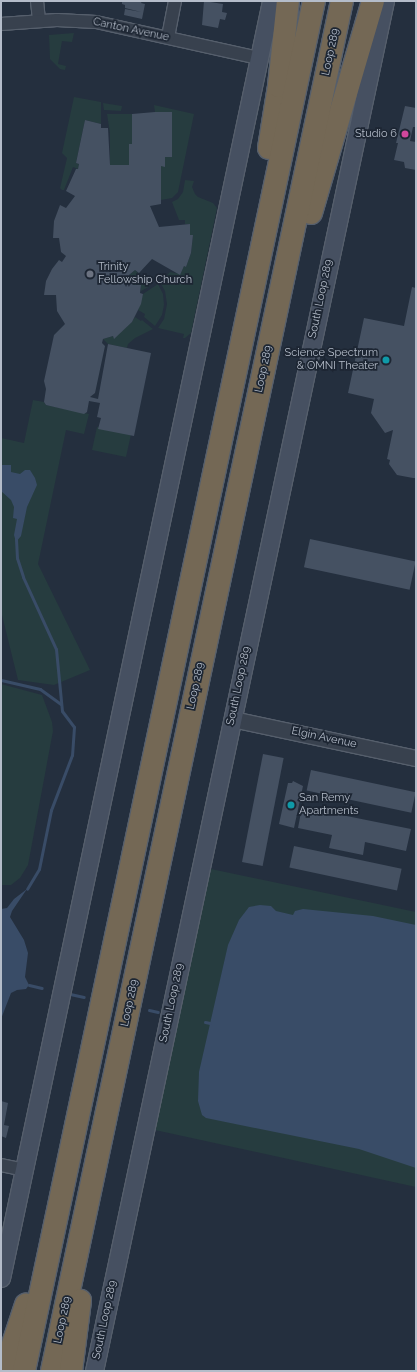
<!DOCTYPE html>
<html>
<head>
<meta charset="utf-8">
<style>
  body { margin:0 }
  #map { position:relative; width:417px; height:1372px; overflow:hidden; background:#242f3e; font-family:Raleway,sans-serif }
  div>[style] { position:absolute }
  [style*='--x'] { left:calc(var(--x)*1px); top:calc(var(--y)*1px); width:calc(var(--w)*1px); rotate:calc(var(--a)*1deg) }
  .green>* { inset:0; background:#263c3f }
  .water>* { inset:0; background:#394c67 }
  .stream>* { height:3px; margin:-1.5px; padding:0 1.5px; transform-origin:1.5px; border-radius:1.5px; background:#394c67 }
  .building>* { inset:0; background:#455162; transform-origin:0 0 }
  .roads { filter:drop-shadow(1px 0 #565f6c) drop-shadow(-1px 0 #565f6c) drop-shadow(0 1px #565f6c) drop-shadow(0 -1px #565f6c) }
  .minor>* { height:12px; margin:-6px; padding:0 6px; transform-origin:6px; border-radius:6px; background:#38414e }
  .tertiary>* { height:15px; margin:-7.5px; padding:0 7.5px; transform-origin:7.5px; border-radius:7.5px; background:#38414e }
  .secondary>* { height:17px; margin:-8.5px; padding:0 8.5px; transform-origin:8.5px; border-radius:8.5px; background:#465061 }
  .motorway>* { height:22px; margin:-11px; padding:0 11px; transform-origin:11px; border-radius:11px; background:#746855 }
  .dots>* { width:11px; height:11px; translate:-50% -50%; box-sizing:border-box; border:2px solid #1d2633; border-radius:50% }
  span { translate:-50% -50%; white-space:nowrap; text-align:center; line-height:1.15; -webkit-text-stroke:3.5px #1d2633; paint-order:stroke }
  .street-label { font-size:11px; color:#b4bcc9 }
  .poi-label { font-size:11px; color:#b4bcc9 }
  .right { translate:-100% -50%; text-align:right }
  .left { translate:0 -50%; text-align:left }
  .frame { position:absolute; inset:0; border:2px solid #b4bcc9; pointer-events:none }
</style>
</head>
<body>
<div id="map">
  <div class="green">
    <i style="clip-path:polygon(74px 33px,72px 42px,62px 41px,58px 64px,66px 66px,65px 70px,60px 69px,50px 59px,49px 35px)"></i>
    <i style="clip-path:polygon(74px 97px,101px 102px,101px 124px,85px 120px,76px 163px,79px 164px,78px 169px,73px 167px,64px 190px,62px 190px,60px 188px,67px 158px,62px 153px)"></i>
    <i style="clip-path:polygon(103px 103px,122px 106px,121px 111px,104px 110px)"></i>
    <i style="clip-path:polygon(154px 105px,194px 114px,178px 192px,172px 198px,161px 200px,161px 166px,165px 166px,165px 157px,172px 157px,172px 112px,155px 112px)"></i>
    <i style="clip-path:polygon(107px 114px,132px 114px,132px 144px,129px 145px,129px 165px,110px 165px,110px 133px)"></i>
    <i style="clip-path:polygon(185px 180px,194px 181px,192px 187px,195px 194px,198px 197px,213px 203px,217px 208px,191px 333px,185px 338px,183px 338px,184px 334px,158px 328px,164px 319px,167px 304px,165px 291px,160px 282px,170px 272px,180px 274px,184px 266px,186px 267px,191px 253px,193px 235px,190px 235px,190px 224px,185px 224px,185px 220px,179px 220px,172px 202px,178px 199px,183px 192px)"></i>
    <i style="clip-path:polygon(135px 270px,150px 286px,141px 291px,141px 285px,133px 285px,129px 275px)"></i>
    <i style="clip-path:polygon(158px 284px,163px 294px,164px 305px,162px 315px,155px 326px,144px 317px,145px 314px,138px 310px,143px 294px)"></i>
    <i style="clip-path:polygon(135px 317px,141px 321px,142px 320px,153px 329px,135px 338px,128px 344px,127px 348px,108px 344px,103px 339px,113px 336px,114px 338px,132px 322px)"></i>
    <i style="clip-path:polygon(33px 400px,44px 402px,46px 405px,89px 414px,84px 434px,66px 430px,38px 564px,90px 670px,54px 685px,18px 680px,1px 611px,1px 438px,24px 443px)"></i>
    <i style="clip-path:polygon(97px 427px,132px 430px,126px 457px,92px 450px)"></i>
    <i style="clip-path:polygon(1px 684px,42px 695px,52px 722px,53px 731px,28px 865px,20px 878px,11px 885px,1px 885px)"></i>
    <i style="clip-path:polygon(211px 869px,416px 912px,416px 1187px,155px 1130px)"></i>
  </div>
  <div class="water">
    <i style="clip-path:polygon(1px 465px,11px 465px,11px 472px,20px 474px,25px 470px,30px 470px,35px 478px,37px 485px,27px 507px,21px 536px,16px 542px,14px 535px,17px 519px,13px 518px,14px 507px,11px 500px,1px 491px)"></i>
    <i style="clip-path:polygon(27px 889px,12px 911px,10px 917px,24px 940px,28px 953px,25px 977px,29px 985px,26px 989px,17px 990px,11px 993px,1px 1019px,1px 909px,7px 908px,14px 899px)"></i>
    <i style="clip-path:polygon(260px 905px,271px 906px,276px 911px,293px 915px,295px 911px,303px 909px,373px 916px,416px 925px,416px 1168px,359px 1149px,206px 1118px,202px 1115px,198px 1101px,199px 1072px,228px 945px,239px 920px,249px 907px)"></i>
  </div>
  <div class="stream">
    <i style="--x:16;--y:539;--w:19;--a:87"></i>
    <i style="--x:17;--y:558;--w:20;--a:72"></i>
    <i style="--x:23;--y:577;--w:79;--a:65.4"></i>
    <i style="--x:56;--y:649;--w:62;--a:84.5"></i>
    <i style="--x:62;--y:711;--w:20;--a:53"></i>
    <i style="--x:74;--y:727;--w:28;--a:94"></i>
    <i style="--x:72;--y:755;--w:59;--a:110.9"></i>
    <i style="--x:51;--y:810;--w:60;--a:101.5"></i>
    <i style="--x:39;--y:869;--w:23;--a:121"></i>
    <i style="--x:1;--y:680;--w:40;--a:13"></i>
    <i style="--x:40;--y:689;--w:26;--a:36"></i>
    <i style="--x:29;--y:985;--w:13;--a:13"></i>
    <i style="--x:70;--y:994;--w:14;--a:12"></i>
    <i style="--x:149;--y:1010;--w:9;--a:13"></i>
    <i style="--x:205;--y:1022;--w:5;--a:11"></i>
  </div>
  <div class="building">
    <i style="clip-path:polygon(122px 1px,142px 1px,141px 3px,145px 4px,142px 19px,124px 15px,125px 9px,141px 12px,125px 8px,125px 5px,122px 4px)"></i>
    <i style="clip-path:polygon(204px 1px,223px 4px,222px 12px,227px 13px,225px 20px,220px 19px,218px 28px,202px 25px)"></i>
    <i style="clip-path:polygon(405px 106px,416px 108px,416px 127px,413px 127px,410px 141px,416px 142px,416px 170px,405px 168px,404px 162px,394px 160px,398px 143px,396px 143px)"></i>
    <i style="clip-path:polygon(155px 112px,172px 112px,172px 157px,165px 157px,165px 167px,161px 166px,161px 204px,150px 206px,159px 227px,190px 224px,190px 235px,193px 235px,191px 253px,186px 267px,184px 266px,180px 275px,152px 259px,139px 273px,135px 270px,129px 275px,133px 285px,141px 285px,140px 293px,143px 294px,141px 304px,132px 322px,114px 339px,113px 336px,103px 339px,102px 343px,105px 346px,95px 393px,90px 397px,98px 399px,108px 344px,151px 353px,134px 436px,98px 429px,101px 418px,97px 417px,100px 403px,89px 401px,87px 412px,84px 414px,46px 405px,44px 402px,46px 389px,44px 381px,54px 335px,65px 324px,57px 311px,56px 295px,44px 295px,46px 281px,52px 269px,59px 260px,62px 262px,66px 256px,61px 252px,59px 238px,53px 238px,54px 221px,60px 205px,66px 208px,75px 196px,66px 191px,76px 169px,78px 169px,79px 164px,76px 163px,85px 120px,101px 124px,101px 128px,108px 128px,110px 165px,129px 165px,129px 144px,132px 144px,132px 114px)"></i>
    <i style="clip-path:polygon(412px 287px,416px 288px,416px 478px,413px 478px,397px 475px,389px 464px,390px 460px,387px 459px,393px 430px,385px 433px,371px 413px,374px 399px,348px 393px,364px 318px,404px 326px)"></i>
    <i style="left:310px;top:539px;width:108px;height:29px;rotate:12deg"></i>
    <i style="left:263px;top:754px;width:21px;height:110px;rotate:11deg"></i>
    <i style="left:311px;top:770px;width:107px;height:21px;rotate:12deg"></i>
    <i style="clip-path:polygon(293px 781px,303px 786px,294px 828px,279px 824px,288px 783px,292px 783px)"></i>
    <i style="clip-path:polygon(302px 807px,411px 829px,406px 851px,365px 842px,363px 855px,329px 848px,332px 835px,298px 828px)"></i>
    <i style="left:294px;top:846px;width:110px;height:22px;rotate:12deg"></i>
    <i style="clip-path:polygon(1px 1101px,8px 1103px,4px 1125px,9px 1126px,6px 1138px,1px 1136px)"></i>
  </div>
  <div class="roads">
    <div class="minor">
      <i style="--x:37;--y:1;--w:20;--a:84"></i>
      <i style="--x:1;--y:24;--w:56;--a:-4.1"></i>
      <i style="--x:57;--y:20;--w:39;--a:3"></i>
      <i style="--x:96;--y:22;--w:167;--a:12.5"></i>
      <i style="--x:168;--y:37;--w:37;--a:-79"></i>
      <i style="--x:1;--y:1165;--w:24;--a:12"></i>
    </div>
    <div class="tertiary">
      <i style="--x:232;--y:719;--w:188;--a:12"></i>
    </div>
    <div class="secondary">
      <i style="--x:1;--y:1278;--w:1305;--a:-78.06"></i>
      <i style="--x:94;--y:1371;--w:1401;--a:-78.01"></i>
    </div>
    <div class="motorway">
      <i style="--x:269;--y:148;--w:63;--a:-80.8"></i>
      <i style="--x:279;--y:86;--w:85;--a:-84"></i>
      <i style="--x:311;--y:213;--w:221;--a:-73.7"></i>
      <i style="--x:4;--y:1371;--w:70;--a:-71.6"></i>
      <i style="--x:24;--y:1371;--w:1400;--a:-78.05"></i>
      <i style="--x:52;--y:1371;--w:1400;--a:-78.05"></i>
      <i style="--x:71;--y:1371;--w:71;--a:-82.7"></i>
    </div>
  </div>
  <div class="dots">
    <i style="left:405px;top:134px;background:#d1479c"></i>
    <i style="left:90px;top:274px;background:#6b7280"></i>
    <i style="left:386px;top:360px;background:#0f9aa8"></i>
    <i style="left:291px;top:805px;background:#0f9aa8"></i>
  </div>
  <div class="street-label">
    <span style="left:131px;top:30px;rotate:12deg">Canton Avenue</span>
    <span style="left:331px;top:52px;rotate:-78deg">Loop 289</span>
    <span style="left:321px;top:299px;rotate:-78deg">South Loop 289</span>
    <span style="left:264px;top:369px;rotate:-78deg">Loop 289</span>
    <span style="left:196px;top:686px;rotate:-78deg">Loop 289</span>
    <span style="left:239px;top:686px;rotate:-78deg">South Loop 289</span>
    <span style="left:324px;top:738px;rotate:12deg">Elgin Avenue</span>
    <span style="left:130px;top:1003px;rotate:-78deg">Loop 289</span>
    <span style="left:172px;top:1003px;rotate:-78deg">South Loop 289</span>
    <span style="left:63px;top:1320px;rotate:-78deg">Loop 289</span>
    <span style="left:105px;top:1320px;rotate:-78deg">South Loop 289</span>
  </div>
  <div class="poi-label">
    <span class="right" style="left:397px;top:134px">Studio 6</span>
    <span class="left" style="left:98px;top:274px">Trinity<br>Fellowship Church</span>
    <span class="right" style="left:378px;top:360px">Science Spectrum<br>&amp; OMNI Theater</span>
    <span class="left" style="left:299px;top:805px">San Remy<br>Apartments</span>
  </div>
  <div class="frame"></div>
</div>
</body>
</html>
